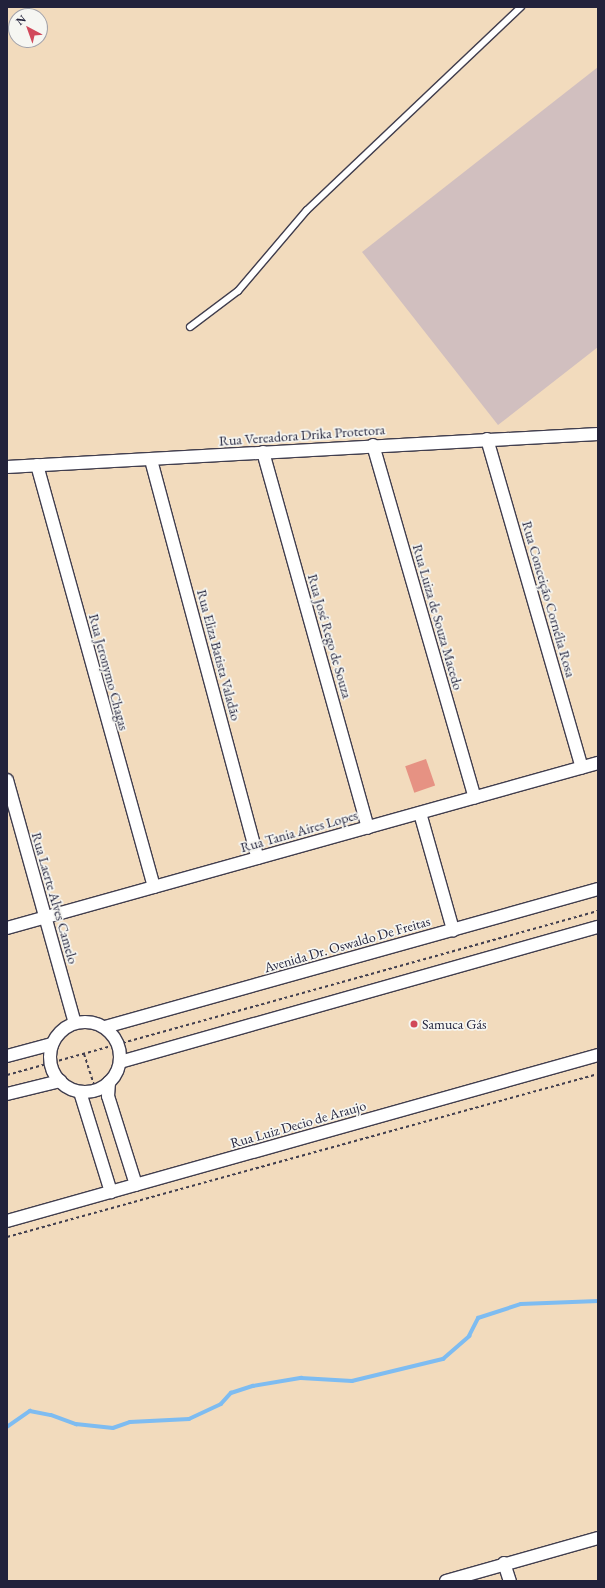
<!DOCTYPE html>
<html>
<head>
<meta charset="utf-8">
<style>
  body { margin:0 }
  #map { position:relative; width:605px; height:1588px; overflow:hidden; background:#f2dbbd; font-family:"EB Garamond",serif }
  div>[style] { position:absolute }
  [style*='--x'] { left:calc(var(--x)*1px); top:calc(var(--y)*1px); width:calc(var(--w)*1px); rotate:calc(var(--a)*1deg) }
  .industrial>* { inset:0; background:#d1bfbf }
  .stream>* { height:3.5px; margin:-1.75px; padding:0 1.75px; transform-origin:1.75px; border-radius:1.75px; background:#7ebcf1 }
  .building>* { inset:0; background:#e69283; transform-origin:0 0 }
  .path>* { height:2px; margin-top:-1px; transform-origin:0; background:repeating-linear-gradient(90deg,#413e4e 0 3px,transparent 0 6px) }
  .roads { filter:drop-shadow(1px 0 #413e4e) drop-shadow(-1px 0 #413e4e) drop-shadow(0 1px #413e4e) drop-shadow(0 -1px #413e4e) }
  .lane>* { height:6px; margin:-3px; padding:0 3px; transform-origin:3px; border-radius:3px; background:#fff }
  .street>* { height:12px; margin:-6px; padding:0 6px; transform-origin:6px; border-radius:6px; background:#fff }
  .street>.ring { margin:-6px; padding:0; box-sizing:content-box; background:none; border:12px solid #fff; border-radius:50% }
  .dots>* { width:11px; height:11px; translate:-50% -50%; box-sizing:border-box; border:2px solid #f6f6f2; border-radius:50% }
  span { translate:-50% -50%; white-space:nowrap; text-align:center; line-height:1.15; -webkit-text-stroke:3.5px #f6f6f2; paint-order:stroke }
  .street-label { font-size:14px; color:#22223b }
  .poi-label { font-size:14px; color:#22223b }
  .left { translate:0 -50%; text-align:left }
  .frame { position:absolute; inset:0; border:8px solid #22223b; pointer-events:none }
  .north { position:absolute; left:8px; top:8px; width:40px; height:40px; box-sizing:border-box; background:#f6f6f2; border:1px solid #a1a1a9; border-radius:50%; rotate:319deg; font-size:11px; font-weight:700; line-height:16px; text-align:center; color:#22223b }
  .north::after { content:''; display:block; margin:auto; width:14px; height:18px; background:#d1495b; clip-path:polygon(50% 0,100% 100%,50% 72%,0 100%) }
</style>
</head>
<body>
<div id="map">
  <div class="industrial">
    <i style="clip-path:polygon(598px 67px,598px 347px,498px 425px,362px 252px)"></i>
  </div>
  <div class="stream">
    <i style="--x:7;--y:1427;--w:28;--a:-35"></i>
    <i style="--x:30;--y:1411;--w:21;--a:11"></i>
    <i style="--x:51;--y:1415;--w:27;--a:20"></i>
    <i style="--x:76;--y:1424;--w:37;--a:6"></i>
    <i style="--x:113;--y:1428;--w:18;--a:-19"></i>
    <i style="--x:130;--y:1422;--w:59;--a:-2.9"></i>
    <i style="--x:189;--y:1419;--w:35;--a:-25"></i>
    <i style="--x:221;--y:1404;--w:15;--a:-48"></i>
    <i style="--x:231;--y:1393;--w:23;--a:-18"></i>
    <i style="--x:253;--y:1386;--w:49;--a:-9.5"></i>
    <i style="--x:301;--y:1378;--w:51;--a:3.4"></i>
    <i style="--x:352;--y:1381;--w:94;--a:-13.6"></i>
    <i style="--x:443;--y:1359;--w:35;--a:-41"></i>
    <i style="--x:469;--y:1336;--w:20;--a:-63"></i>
    <i style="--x:478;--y:1318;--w:45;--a:-18"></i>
    <i style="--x:521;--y:1304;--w:77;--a:-2.2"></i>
  </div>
  <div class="building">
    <i style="left:426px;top:759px;width:28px;height:22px;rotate:71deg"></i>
  </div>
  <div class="path">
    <i style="--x:84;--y:1054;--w:39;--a:72"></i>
    <i style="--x:7;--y:1075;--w:613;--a:-15.51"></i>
    <i style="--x:7;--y:1237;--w:613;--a:-15.42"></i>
  </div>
  <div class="roads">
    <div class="lane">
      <i style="--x:190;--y:327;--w:60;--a:-36.9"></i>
      <i style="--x:238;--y:291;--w:106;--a:-49.6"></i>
      <i style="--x:307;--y:210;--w:295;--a:-43.5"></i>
    </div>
    <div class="street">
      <i style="--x:487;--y:439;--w:342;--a:73.9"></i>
      <i style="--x:373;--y:445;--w:367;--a:73.9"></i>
      <i style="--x:263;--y:452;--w:390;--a:74.4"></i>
      <i style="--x:151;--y:460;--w:412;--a:75"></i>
      <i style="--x:37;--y:465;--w:438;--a:74.5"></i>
      <i style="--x:7;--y:467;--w:592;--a:-3.2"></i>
      <i style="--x:7;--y:780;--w:252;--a:74.4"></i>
      <i style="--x:420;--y:813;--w:122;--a:74.2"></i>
      <i style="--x:7;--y:928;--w:614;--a:-15.6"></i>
      <i class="ring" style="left:50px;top:1022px;width:58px;height:58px"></i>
      <i style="--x:105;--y:1027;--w:512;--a:-15.64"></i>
      <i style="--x:7;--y:1056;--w:47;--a:-14.9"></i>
      <i style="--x:120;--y:1062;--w:497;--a:-15.8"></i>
      <i style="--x:109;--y:1082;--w:14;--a:94"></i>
      <i style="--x:108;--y:1096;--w:93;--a:72.5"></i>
      <i style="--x:80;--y:1092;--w:105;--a:72.8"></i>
      <i style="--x:7;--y:1094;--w:55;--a:-13.8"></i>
      <i style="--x:7;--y:1221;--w:614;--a:-15.69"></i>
      <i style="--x:504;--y:1563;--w:19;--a:72"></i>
      <i style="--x:446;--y:1581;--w:158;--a:-15.8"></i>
    </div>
  </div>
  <div class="dots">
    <i style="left:414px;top:1024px;background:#d1495b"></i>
  </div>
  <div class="street-label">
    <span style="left:302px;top:435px;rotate:-4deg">Rua Vereadora Drika Protetora</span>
    <span style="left:549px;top:599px;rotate:74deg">Rua Conceição Cornélia Rosa</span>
    <span style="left:438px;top:617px;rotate:74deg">Rua Luiza de Souza Macedo</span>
    <span style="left:330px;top:636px;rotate:74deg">Rua José Rego de Souza</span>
    <span style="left:219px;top:655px;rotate:75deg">Rua Eliza Batista Valadão</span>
    <span style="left:109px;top:672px;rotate:75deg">Rua Jeronymo Chagas</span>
    <span style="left:299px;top:831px;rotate:-16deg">Rua Tania Aires Lopes</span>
    <span style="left:55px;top:898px;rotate:74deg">Rua Laerte Alves Camelo</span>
    <span style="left:347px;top:944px;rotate:-16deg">Avenida Dr. Oswaldo De Freitas</span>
    <span style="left:298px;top:1124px;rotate:-16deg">Rua Luiz Decio de Araujo</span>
  </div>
  <div class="poi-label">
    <span class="left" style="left:422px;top:1024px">Samuca Gás</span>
  </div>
  <div class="frame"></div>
  <div class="north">N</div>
</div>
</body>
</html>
